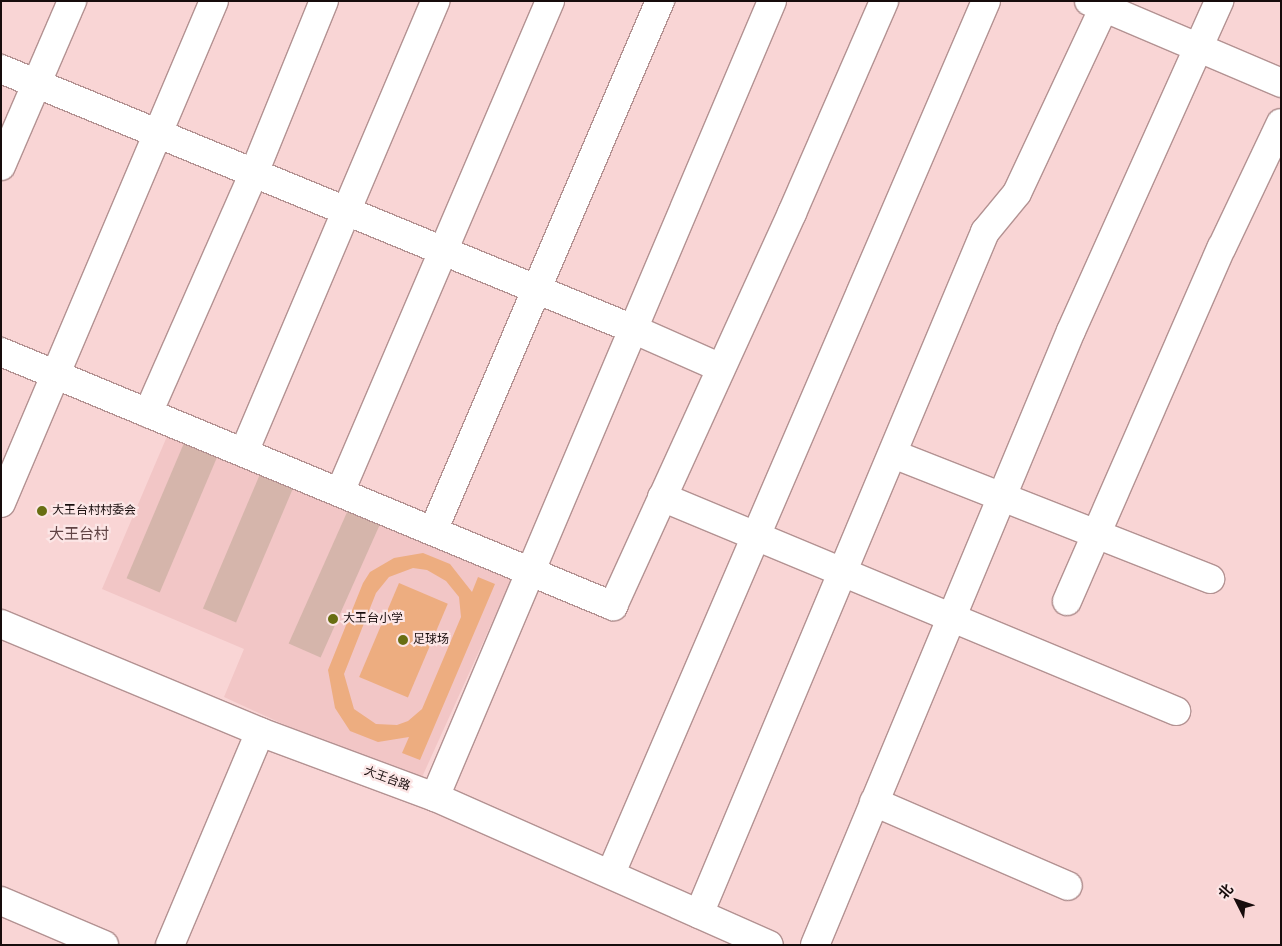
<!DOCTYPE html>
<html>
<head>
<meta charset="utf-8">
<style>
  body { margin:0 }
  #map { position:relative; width:1282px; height:946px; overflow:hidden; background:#f9d5d5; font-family:Arial,"Noto Sans SC",sans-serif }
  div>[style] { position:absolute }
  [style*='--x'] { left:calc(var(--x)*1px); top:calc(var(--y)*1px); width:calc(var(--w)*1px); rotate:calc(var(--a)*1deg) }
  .built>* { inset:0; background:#f2c6c6 }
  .green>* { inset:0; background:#edad80; transform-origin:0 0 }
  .building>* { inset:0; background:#d5b5ab; transform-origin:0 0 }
  .roads { filter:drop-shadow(1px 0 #b39292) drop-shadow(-1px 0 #b39292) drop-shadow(0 1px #b39292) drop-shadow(0 -1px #b39292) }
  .minor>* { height:28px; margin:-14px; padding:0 14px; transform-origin:14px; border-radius:14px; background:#fff }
  .dots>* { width:14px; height:14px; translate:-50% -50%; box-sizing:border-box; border:2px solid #fce6e6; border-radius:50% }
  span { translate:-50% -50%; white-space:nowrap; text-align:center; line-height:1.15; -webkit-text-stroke:4.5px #fce6e6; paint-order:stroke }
  .poi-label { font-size:12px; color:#170c0c }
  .left { translate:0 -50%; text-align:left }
  .street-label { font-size:12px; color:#170c0c }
  .quarter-label { font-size:15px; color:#614445 }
  .frame { position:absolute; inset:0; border:2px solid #170c0c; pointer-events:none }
  .north { position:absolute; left:1212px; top:876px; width:50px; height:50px; -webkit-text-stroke:4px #fce6e6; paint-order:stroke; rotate:311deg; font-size:14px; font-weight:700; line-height:20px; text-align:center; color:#170c0c }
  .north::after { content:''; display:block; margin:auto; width:18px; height:22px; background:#170c0c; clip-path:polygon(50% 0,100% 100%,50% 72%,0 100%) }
</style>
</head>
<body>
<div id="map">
  <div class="built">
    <i style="clip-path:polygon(168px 434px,513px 576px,418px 786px,224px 697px,244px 649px,102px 589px)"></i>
  </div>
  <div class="green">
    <i style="clip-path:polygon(evenodd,423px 553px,450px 564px,472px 592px,478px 577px,495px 584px,420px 760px,402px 753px,409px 737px,378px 742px,350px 731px,335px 708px,328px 670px,363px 583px,370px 572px,394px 558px,423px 553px,413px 568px,427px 570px,446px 581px,459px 597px,461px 617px,422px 709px,408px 721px,397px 725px,376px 724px,354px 709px,344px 674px,376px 593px,389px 577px,413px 568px)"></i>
    <i style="left:399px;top:583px;width:53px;height:102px;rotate:23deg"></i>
  </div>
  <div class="building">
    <i style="left:184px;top:443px;width:36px;height:147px;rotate:23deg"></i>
    <i style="left:260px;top:474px;width:36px;height:146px;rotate:23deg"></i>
    <i style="left:348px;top:510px;width:35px;height:146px;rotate:24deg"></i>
  </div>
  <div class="roads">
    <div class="minor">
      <i style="--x:1089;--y:1;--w:209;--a:23.1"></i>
      <i style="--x:1;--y:69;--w:683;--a:22.36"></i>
      <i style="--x:633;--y:329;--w:96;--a:23.9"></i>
      <i style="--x:1;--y:166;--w:180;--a:-66.7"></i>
      <i style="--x:1;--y:352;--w:663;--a:22.54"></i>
      <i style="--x:613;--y:606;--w:432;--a:-65.5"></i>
      <i style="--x:792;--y:213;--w:231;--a:-66.5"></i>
      <i style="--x:148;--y:413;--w:262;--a:-66.2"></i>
      <i style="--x:254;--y:173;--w:186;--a:-67.9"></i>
      <i style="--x:244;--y:452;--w:490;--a:-67"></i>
      <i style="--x:893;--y:454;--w:341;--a:21.5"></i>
      <i style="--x:340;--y:492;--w:534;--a:-66.84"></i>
      <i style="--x:662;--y:497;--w:557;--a:22.6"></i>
      <i style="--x:1;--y:503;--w:545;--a:-67.01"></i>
      <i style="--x:433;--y:531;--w:577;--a:-66.81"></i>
      <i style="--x:1067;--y:601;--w:386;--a:-66.4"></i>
      <i style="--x:1222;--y:247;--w:137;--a:-64.6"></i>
      <i style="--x:1;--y:624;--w:281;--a:22.6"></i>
      <i style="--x:260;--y:732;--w:187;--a:20.4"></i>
      <i style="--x:435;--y:797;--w:365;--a:23.9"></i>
      <i style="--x:435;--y:797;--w:864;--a:-67.05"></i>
      <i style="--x:874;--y:802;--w:211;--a:23.4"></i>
      <i style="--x:611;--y:873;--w:949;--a:-66.73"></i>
      <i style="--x:1;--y:901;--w:112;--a:23.1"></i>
      <i style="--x:699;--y:914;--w:740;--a:-67.25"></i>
      <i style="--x:985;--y:232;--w:50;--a:-50.6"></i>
      <i style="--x:1017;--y:193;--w:212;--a:-64.9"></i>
      <i style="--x:170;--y:945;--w:231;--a:-67.1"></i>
      <i style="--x:815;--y:945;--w:665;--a:-67.37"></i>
      <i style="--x:1071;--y:331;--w:362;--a:-65.8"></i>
    </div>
  </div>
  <div class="dots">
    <i style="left:42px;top:511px;background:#686e12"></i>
    <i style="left:333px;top:619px;background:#686e12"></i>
    <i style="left:403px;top:640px;background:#686e12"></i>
  </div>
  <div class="poi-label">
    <span class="left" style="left:52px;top:511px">大王台村村委会</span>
    <span class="left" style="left:343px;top:619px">大王台小学</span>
    <span class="left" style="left:413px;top:640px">足球场</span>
  </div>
  <div class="street-label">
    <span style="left:387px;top:779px;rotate:20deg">大王台路</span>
  </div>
  <div class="quarter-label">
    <span style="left:79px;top:534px">大王台村</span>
  </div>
  <div class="frame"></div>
  <div class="north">北</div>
</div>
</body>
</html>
